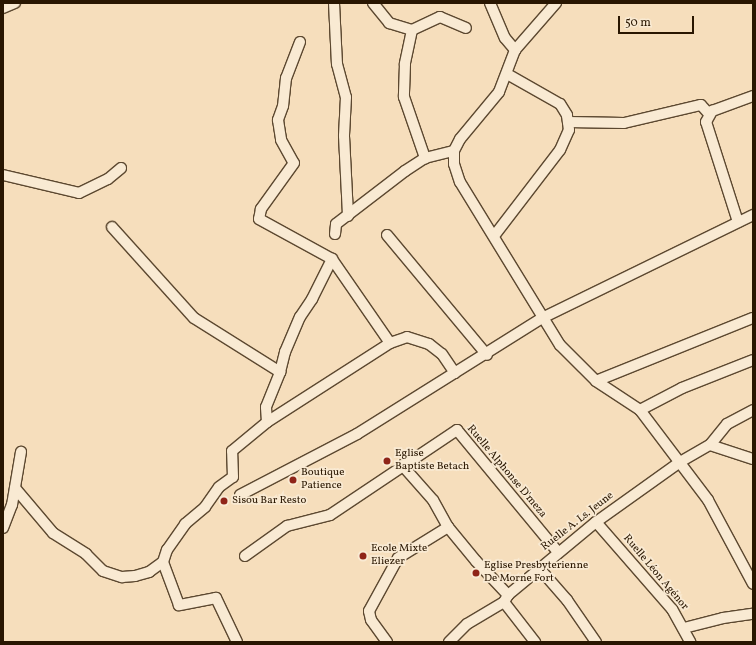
<!DOCTYPE html>
<html>
<head>
<meta charset="utf-8">
<style>
  body { margin:0 }
  #map { position:relative; width:756px; height:645px; overflow:hidden; background:#f6debc; font-family:Vollkorn,serif }
  div>[style] { position:absolute }
  [style*='--x'] { left:calc(var(--x)*1px); top:calc(var(--y)*1px); width:calc(var(--w)*1px); rotate:calc(var(--a)*1deg) }
  .roads { filter:drop-shadow(1px 0 #5c4830) drop-shadow(-1px 0 #5c4830) drop-shadow(0 1px #5c4830) drop-shadow(0 -1px #5c4830) }
  .street>* { height:10px; margin:-5px; padding:0 5px; transform-origin:5px; border-radius:5px; background:#f9ead3 }
  .dots>* { width:11px; height:11px; translate:-50% -50%; box-sizing:border-box; border:2px solid #f9ead3; border-radius:50% }
  span { translate:-50% -50%; white-space:nowrap; text-align:center; line-height:1.15; -webkit-text-stroke:3.5px #f9ead3; paint-order:stroke }
  .poi-label { font-size:11px; color:#291601 }
  .left { translate:0 -50%; text-align:left }
  .street-label { font-size:11px; color:#291601 }
  .frame { position:absolute; inset:0; border:4px solid #291601; pointer-events:none }
  .scale { position:absolute; left:618px; top:16px; width:76px; height:18px; box-sizing:border-box; border:2px solid #291601; border-top:0; padding-left:5px; font-size:12px; line-height:14px; white-space:nowrap; color:#291601; -webkit-text-stroke:3px #f9ead3; paint-order:stroke }
</style>
</head>
<body>
<div id="map">
  <div class="roads">
    <div class="street">
      <i style="--x:334;--y:3;--w:61;--a:87.2"></i>
      <i style="--x:337;--y:64;--w:34;--a:75"></i>
      <i style="--x:346;--y:97;--w:39;--a:93"></i>
      <i style="--x:344;--y:136;--w:80;--a:87.1"></i>
      <i style="--x:373;--y:3;--w:26;--a:51"></i>
      <i style="--x:389;--y:23;--w:24;--a:17"></i>
      <i style="--x:412;--y:30;--w:31;--a:-25"></i>
      <i style="--x:440;--y:17;--w:28;--a:23"></i>
      <i style="--x:490;--y:3;--w:38;--a:67"></i>
      <i style="--x:505;--y:38;--w:16;--a:50"></i>
      <i style="--x:556;--y:3;--w:62;--a:131.1"></i>
      <i style="--x:515;--y:50;--w:45;--a:110.9"></i>
      <i style="--x:499;--y:92;--w:61;--a:129.7"></i>
      <i style="--x:460;--y:139;--w:13;--a:117"></i>
      <i style="--x:454;--y:151;--w:13;--a:90"></i>
      <i style="--x:454;--y:164;--w:19;--a:72"></i>
      <i style="--x:460;--y:182;--w:191;--a:58.5"></i>
      <i style="--x:560;--y:345;--w:51;--a:45"></i>
      <i style="--x:596;--y:381;--w:53;--a:33.4"></i>
      <i style="--x:640;--y:410;--w:113;--a:52.9"></i>
      <i style="--x:708;--y:500;--w:95;--a:61.8"></i>
      <i style="--x:3;--y:8;--w:13;--a:-23"></i>
      <i style="--x:412;--y:30;--w:35;--a:102"></i>
      <i style="--x:405;--y:64;--w:33;--a:92"></i>
      <i style="--x:404;--y:97;--w:65;--a:71"></i>
      <i style="--x:300;--y:42;--w:39;--a:111"></i>
      <i style="--x:286;--y:78;--w:28;--a:96"></i>
      <i style="--x:283;--y:106;--w:15;--a:110"></i>
      <i style="--x:278;--y:120;--w:20;--a:81"></i>
      <i style="--x:281;--y:140;--w:26;--a:61"></i>
      <i style="--x:294;--y:163;--w:57;--a:125.7"></i>
      <i style="--x:261;--y:209;--w:10;--a:101"></i>
      <i style="--x:259;--y:219;--w:83;--a:28.7"></i>
      <i style="--x:332;--y:259;--w:102;--a:55.4"></i>
      <i style="--x:568;--y:122;--w:56;--a:1"></i>
      <i style="--x:624;--y:123;--w:79;--a:-13.2"></i>
      <i style="--x:701;--y:105;--w:12;--a:48"></i>
      <i style="--x:3;--y:175;--w:78;--a:13.3"></i>
      <i style="--x:79;--y:193;--w:32;--a:-26"></i>
      <i style="--x:108;--y:179;--w:17;--a:-40"></i>
      <i style="--x:738;--y:222;--w:105;--a:-107.7"></i>
      <i style="--x:706;--y:122;--w:13;--a:-61"></i>
      <i style="--x:712;--y:111;--w:44;--a:-20.1"></i>
      <i style="--x:112;--y:227;--w:122;--a:48"></i>
      <i style="--x:194;--y:318;--w:102;--a:32.1"></i>
      <i style="--x:335;--y:234;--w:10;--a:-84"></i>
      <i style="--x:336;--y:224;--w:87;--a:-37.5"></i>
      <i style="--x:405;--y:171;--w:24;--a:-33"></i>
      <i style="--x:425;--y:158;--w:30;--a:-14"></i>
      <i style="--x:387;--y:235;--w:156;--a:50.2"></i>
      <i style="--x:494;--y:236;--w:108;--a:-52.5"></i>
      <i style="--x:560;--y:150;--w:22;--a:-66"></i>
      <i style="--x:569;--y:130;--w:15;--a:-98"></i>
      <i style="--x:567;--y:115;--w:13;--a:-122"></i>
      <i style="--x:560;--y:104;--w:61;--a:-150.5"></i>
      <i style="--x:596;--y:381;--w:169;--a:-21.9"></i>
      <i style="--x:640;--y:410;--w:47;--a:-27.6"></i>
      <i style="--x:682;--y:388;--w:76;--a:-21.5"></i>
      <i style="--x:267;--y:422;--w:146;--a:-32.7"></i>
      <i style="--x:390;--y:343;--w:18;--a:-19"></i>
      <i style="--x:407;--y:337;--w:23;--a:18"></i>
      <i style="--x:429;--y:344;--w:16;--a:38"></i>
      <i style="--x:442;--y:354;--w:23;--a:56"></i>
      <i style="--x:710;--y:445;--w:45;--a:18"></i>
      <i style="--x:402;--y:465;--w:47;--a:48.5"></i>
      <i style="--x:433;--y:500;--w:31;--a:61"></i>
      <i style="--x:448;--y:527;--w:44;--a:50.5"></i>
      <i style="--x:476;--y:561;--w:47;--a:46.7"></i>
      <i style="--x:15;--y:488;--w:59;--a:49.8"></i>
      <i style="--x:53;--y:533;--w:39;--a:32"></i>
      <i style="--x:86;--y:554;--w:24;--a:45"></i>
      <i style="--x:103;--y:571;--w:20;--a:18"></i>
      <i style="--x:122;--y:577;--w:13;--a:-4"></i>
      <i style="--x:135;--y:576;--w:15;--a:-16"></i>
      <i style="--x:149;--y:572;--w:17;--a:-36"></i>
      <i style="--x:240;--y:495;--w:132;--a:-27.5"></i>
      <i style="--x:357;--y:434;--w:218;--a:-32.1"></i>
      <i style="--x:542;--y:318;--w:235;--a:-26"></i>
      <i style="--x:596;--y:522;--w:116;--a:48.9"></i>
      <i style="--x:672;--y:609;--w:38;--a:61"></i>
      <i style="--x:3;--y:528;--w:25;--a:-69"></i>
      <i style="--x:12;--y:505;--w:54;--a:-80.4"></i>
      <i style="--x:245;--y:556;--w:52;--a:-35.5"></i>
      <i style="--x:287;--y:526;--w:44;--a:-14.3"></i>
      <i style="--x:330;--y:515;--w:153;--a:-33.8"></i>
      <i style="--x:457;--y:430;--w:158;--a:50.4"></i>
      <i style="--x:539;--y:568;--w:43;--a:48.8"></i>
      <i style="--x:567;--y:600;--w:51;--a:55.4"></i>
      <i style="--x:504;--y:602;--w:51;--a:52.2"></i>
      <i style="--x:684;--y:628;--w:40;--a:-14.4"></i>
      <i style="--x:723;--y:618;--w:30;--a:-8"></i>
      <i style="--x:237;--y:642;--w:49;--a:-115.5"></i>
      <i style="--x:216;--y:598;--w:38;--a:169"></i>
      <i style="--x:179;--y:605;--w:46;--a:-110.4"></i>
      <i style="--x:163;--y:562;--w:13;--a:-72"></i>
      <i style="--x:167;--y:550;--w:32;--a:-55"></i>
      <i style="--x:185;--y:524;--w:26;--a:-40"></i>
      <i style="--x:205;--y:507;--w:24;--a:-55"></i>
      <i style="--x:219;--y:487;--w:17;--a:-36"></i>
      <i style="--x:233;--y:477;--w:26;--a:-92"></i>
      <i style="--x:232;--y:451;--w:45;--a:-39.6"></i>
      <i style="--x:267;--y:422;--w:15;--a:-94"></i>
      <i style="--x:266;--y:407;--w:38;--a:-68"></i>
      <i style="--x:280;--y:372;--w:21;--a:-76"></i>
      <i style="--x:285;--y:352;--w:38;--a:-67"></i>
      <i style="--x:300;--y:317;--w:22;--a:-56"></i>
      <i style="--x:312;--y:299;--w:45;--a:-63.4"></i>
      <i style="--x:387;--y:642;--w:27;--a:-126"></i>
      <i style="--x:371;--y:620;--w:9;--a:-103"></i>
      <i style="--x:369;--y:611;--w:60;--a:-61.3"></i>
      <i style="--x:398;--y:558;--w:59;--a:-31.8"></i>
      <i style="--x:449;--y:642;--w:25;--a:-45"></i>
      <i style="--x:467;--y:624;--w:43;--a:-30.7"></i>
      <i style="--x:504;--y:602;--w:8;--a:-60"></i>
      <i style="--x:508;--y:595;--w:114;--a:-39.7"></i>
      <i style="--x:596;--y:522;--w:103;--a:-35.5"></i>
      <i style="--x:680;--y:462;--w:34;--a:-30"></i>
      <i style="--x:710;--y:445;--w:27;--a:-51"></i>
      <i style="--x:727;--y:424;--w:30;--a:-28"></i>
    </div>
  </div>
  <div class="dots">
    <i style="left:387px;top:461px;background:#8f2418"></i>
    <i style="left:293px;top:480px;background:#8f2418"></i>
    <i style="left:224px;top:501px;background:#8f2418"></i>
    <i style="left:363px;top:556px;background:#8f2418"></i>
    <i style="left:476px;top:573px;background:#8f2418"></i>
  </div>
  <div class="poi-label">
    <span class="left" style="left:395px;top:461px">Eglise<br>Baptiste Betach</span>
    <span class="left" style="left:301px;top:480px">Boutique<br>Patience</span>
    <span class="left" style="left:232px;top:501px">Sisou Bar Resto</span>
    <span class="left" style="left:371px;top:556px">Ecole Mixte<br>Eliezer</span>
    <span class="left" style="left:484px;top:573px">Eglise Presbyterienne<br>De Morne Fort</span>
  </div>
  <div class="street-label">
    <span style="left:506px;top:472px;rotate:50deg">Ruelle Alphonse D'meza</span>
    <span style="left:578px;top:522px;rotate:-38deg">Ruelle A. Ls. Jeune</span>
    <span style="left:655px;top:573px;rotate:50deg">Ruelle Léon Agénor</span>
  </div>
  <div class="frame"></div>
  <div class="scale">50 m</div>
</div>
</body>
</html>
